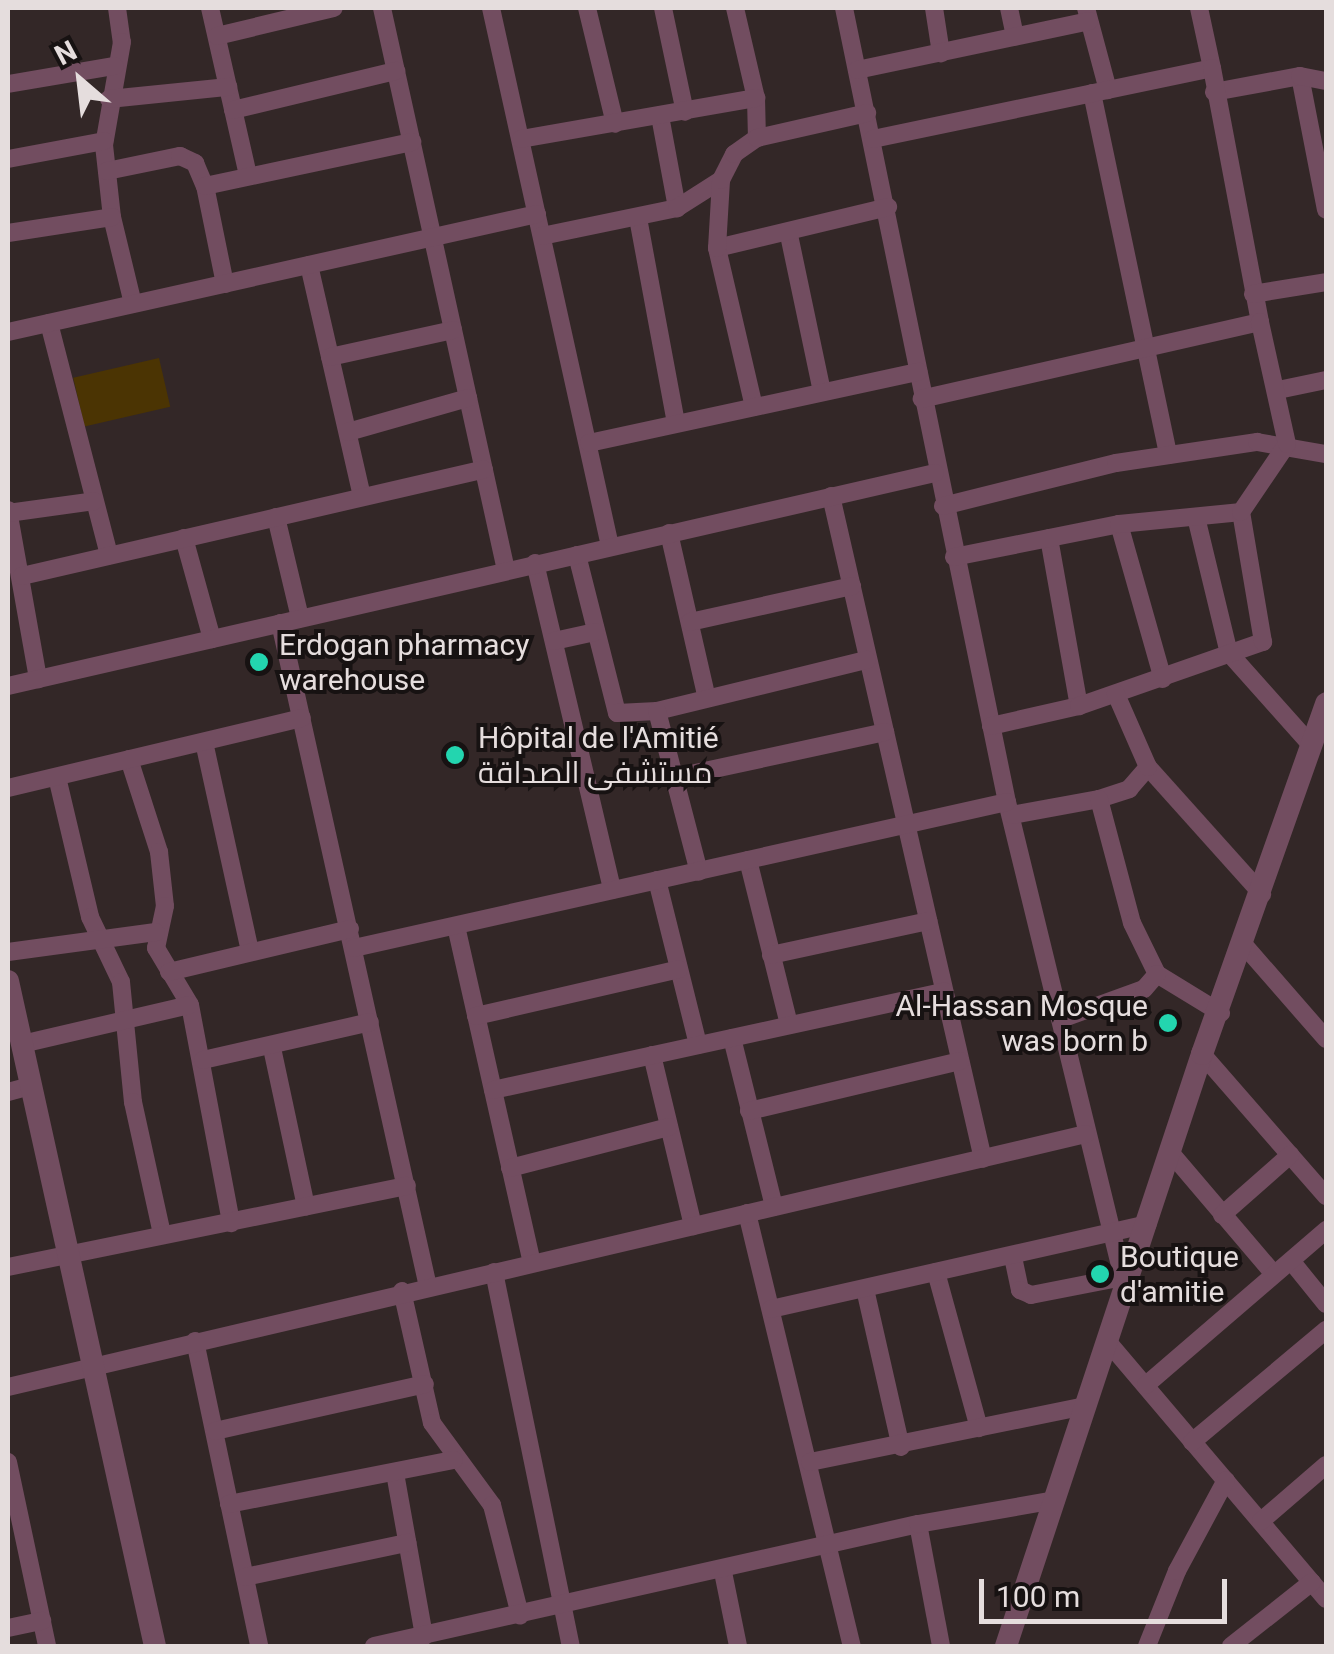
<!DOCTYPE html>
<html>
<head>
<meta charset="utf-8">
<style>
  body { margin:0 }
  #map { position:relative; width:1334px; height:1654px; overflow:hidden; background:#332727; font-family:Roboto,Cairo,sans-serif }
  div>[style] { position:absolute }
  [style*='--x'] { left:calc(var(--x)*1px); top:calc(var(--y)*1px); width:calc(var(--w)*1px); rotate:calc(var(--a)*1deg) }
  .green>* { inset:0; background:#4b3403; transform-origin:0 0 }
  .minor>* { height:18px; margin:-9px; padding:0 9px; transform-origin:9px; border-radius:9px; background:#724d60 }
  .tertiary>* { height:22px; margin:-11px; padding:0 11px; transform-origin:11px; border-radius:11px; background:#724d60 }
  .dots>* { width:28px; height:28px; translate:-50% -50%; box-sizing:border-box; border:5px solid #171212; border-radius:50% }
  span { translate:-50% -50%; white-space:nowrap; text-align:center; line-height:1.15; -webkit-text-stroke:8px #171212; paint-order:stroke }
  .poi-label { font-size:30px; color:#e5dddd }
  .left { translate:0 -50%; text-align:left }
  .right { translate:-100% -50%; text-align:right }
  .frame { position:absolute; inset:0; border:10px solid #e5dddd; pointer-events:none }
  .north { position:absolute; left:30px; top:30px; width:100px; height:100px; -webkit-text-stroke:8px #171212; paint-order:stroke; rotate:332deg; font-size:28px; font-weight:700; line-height:40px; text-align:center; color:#e5dddd }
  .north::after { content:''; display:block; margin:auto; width:35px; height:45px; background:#e5dddd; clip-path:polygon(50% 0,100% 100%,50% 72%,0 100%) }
  .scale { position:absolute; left:979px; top:1579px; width:248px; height:45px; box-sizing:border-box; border:5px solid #e5dddd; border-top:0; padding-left:12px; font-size:30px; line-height:35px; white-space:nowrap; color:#e5dddd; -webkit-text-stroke:8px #171212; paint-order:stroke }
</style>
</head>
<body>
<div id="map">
  <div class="green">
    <i style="left:159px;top:358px;width:50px;height:88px;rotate:77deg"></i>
  </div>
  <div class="minor">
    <i style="--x:117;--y:8;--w:34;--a:82"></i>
    <i style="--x:122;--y:42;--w:105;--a:99.9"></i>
    <i style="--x:104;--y:145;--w:72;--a:83.7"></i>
    <i style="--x:112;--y:217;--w:89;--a:76.4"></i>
    <i style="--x:210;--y:8;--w:171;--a:77.2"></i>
    <i style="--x:382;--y:8;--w:576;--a:77.56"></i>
    <i style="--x:491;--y:8;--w:551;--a:77.53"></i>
    <i style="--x:587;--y:8;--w:119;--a:76.4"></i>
    <i style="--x:663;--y:8;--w:106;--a:78.1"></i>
    <i style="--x:735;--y:8;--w:92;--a:76.9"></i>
    <i style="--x:756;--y:98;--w:40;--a:88.6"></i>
    <i style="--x:844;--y:8;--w:811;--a:78.4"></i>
    <i style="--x:1007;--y:802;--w:498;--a:76.3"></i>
    <i style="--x:934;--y:8;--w:46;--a:81.2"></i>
    <i style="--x:1009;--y:8;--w:29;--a:78"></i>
    <i style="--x:1086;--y:8;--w:85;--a:75"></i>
    <i style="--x:1199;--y:8;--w:61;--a:77.8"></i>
    <i style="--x:217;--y:36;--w:120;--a:-13.5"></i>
    <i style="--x:857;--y:70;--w:237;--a:-11.9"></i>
    <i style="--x:1300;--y:76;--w:136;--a:79"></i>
    <i style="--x:8;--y:84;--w:108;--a:-9.6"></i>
    <i style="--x:1214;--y:92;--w:87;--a:-10.5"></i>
    <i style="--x:1300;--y:76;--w:26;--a:11"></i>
    <i style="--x:1092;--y:93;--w:370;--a:78.1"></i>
    <i style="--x:109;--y:99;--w:120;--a:-5.8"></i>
    <i style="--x:233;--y:110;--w:168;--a:-13.5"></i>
    <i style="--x:660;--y:116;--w:94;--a:79.5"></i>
    <i style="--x:521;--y:139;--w:239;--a:-9.9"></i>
    <i style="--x:873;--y:139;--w:346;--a:-11.8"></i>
    <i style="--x:1212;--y:68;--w:258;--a:79.3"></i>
    <i style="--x:1260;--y:322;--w:347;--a:167.2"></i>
    <i style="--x:8;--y:159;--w:98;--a:-10.6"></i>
    <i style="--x:107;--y:171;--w:75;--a:-11.6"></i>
    <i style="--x:180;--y:156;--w:17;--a:25"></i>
    <i style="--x:195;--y:163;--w:25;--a:67"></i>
    <i style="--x:638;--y:218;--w:209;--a:79.5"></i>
    <i style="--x:8;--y:233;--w:105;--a:-8.7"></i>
    <i style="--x:789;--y:235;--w:160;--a:78.1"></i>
    <i style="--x:542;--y:236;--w:138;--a:-11.7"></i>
    <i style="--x:677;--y:208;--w:52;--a:-32.5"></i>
    <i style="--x:717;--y:248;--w:176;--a:-13.5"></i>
    <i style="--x:309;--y:265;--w:238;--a:77.1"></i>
    <i style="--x:225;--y:284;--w:100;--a:-101.5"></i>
    <i style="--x:205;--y:186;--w:212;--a:-12"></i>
    <i style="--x:1253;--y:294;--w:74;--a:-9.3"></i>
    <i style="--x:49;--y:323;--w:240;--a:75.5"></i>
    <i style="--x:8;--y:332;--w:542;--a:-12.57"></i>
    <i style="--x:330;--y:357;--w:126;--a:-12.4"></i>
    <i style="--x:1278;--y:390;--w:49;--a:-11.8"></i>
    <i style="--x:754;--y:407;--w:163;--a:-103.1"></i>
    <i style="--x:717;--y:248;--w:68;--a:-86.6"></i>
    <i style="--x:721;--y:180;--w:29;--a:-63"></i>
    <i style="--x:734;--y:154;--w:28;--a:-35"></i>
    <i style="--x:757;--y:138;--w:113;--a:-12.8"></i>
    <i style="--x:348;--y:432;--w:125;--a:-15.8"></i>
    <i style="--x:589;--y:443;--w:337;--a:-12.2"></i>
    <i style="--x:831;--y:496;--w:680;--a:77.09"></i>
    <i style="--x:943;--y:506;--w:178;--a:-14"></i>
    <i style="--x:1116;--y:463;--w:143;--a:-8.5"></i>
    <i style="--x:1257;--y:442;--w:70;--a:9.9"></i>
    <i style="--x:8;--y:510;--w:172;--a:79.9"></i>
    <i style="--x:8;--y:513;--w:87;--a:-7.9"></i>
    <i style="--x:276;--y:517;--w:104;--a:76.6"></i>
    <i style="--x:1196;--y:517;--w:140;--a:76.4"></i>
    <i style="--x:1229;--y:653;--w:125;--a:48.3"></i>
    <i style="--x:1119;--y:524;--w:161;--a:74.2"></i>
    <i style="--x:669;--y:533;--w:166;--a:77.1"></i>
    <i style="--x:184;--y:538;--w:105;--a:74.5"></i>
    <i style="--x:1049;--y:538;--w:171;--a:79.9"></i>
    <i style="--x:577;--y:555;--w:163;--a:75.8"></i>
    <i style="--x:617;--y:713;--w:40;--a:-2.9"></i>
    <i style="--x:657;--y:711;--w:216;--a:-13.7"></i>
    <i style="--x:954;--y:557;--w:168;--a:-11.3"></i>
    <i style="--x:1119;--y:524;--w:123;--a:-5.6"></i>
    <i style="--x:535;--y:563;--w:336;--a:76.7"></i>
    <i style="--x:22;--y:576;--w:474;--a:-13"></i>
    <i style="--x:690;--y:622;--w:166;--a:-12.5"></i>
    <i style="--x:280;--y:623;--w:680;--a:77.43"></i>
    <i style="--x:554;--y:641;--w:42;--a:-12.4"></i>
    <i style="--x:8;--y:686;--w:951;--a:-12.94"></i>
    <i style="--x:657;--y:711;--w:166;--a:75.4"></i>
    <i style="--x:991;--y:726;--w:90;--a:-12.8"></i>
    <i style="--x:1079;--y:706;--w:195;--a:-19.2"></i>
    <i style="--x:1263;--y:642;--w:132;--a:-99.6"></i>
    <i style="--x:1241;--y:512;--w:82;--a:-55.9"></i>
    <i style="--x:1287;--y:444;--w:125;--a:-102.5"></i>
    <i style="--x:204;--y:742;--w:214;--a:77.6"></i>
    <i style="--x:129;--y:759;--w:98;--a:72.1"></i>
    <i style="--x:159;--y:852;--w:54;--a:83.7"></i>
    <i style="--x:165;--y:906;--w:43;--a:102.1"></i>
    <i style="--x:156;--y:948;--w:66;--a:59.2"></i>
    <i style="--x:190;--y:1005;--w:222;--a:79.3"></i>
    <i style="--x:1148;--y:767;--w:171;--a:48.1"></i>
    <i style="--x:57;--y:777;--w:144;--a:76.7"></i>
    <i style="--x:90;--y:917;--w:72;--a:64.5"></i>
    <i style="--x:121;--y:982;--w:121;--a:84.3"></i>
    <i style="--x:133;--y:1102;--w:135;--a:77.6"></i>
    <i style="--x:677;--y:777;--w:213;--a:-12.2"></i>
    <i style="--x:8;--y:788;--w:302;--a:-13.4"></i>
    <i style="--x:1099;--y:799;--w:32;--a:-18"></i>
    <i style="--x:1129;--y:789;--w:29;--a:-49"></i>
    <i style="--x:1148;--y:767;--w:80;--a:-113.7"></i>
    <i style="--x:1012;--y:815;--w:88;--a:-10.4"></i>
    <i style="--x:1099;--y:799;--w:128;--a:75.1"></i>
    <i style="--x:1132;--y:923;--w:57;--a:63.9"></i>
    <i style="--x:1157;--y:974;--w:75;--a:31.4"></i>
    <i style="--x:748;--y:860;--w:170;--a:76"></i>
    <i style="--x:657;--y:880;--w:170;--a:76"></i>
    <i style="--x:456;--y:926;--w:345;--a:77.3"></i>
    <i style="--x:1244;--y:945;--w:125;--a:48.9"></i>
    <i style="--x:354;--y:948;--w:669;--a:-12.6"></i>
    <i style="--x:8;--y:952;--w:149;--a:-7.7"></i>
    <i style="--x:771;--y:955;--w:161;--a:-12.2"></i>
    <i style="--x:169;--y:972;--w:186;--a:-13.4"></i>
    <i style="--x:476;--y:1016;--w:208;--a:-13"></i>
    <i style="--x:1061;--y:1019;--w:88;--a:-19.9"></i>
    <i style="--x:1144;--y:989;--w:20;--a:-49"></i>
    <i style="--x:732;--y:1038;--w:174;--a:76"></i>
    <i style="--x:22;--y:1044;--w:172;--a:-13.1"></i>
    <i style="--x:272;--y:1048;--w:162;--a:77.9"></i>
    <i style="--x:1202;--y:1054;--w:189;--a:48.9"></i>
    <i style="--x:652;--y:1055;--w:176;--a:76.5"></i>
    <i style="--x:203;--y:1060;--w:171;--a:-12.8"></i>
    <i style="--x:493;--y:1090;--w:462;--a:-12.3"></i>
    <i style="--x:8;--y:1092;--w:24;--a:-15"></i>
    <i style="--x:749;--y:1111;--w:217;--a:-13.3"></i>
    <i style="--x:1170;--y:1152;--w:160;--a:49.6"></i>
    <i style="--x:510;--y:1168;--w:164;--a:-14.5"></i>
    <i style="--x:747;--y:1213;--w:446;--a:76.4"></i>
    <i style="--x:1222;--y:1215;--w:91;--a:-41.4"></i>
    <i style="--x:1013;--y:1257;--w:34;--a:78"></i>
    <i style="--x:1020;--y:1290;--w:12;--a:24"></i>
    <i style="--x:1031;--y:1295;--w:94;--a:-11.1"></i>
    <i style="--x:1292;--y:1262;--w:54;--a:51"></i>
    <i style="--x:8;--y:1267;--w:407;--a:-11.5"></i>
    <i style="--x:494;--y:1272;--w:382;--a:78.4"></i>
    <i style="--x:936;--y:1272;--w:162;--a:74.6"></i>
    <i style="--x:865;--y:1289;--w:162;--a:77.2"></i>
    <i style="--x:402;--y:1291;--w:135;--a:77.2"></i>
    <i style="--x:432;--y:1423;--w:102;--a:53.8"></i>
    <i style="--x:492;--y:1505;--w:114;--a:75.7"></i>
    <i style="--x:771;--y:1309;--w:386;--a:-12.7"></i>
    <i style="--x:195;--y:1341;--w:312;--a:78.1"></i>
    <i style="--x:1108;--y:1342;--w:337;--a:49.7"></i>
    <i style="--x:1146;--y:1385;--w:238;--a:-40.7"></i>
    <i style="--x:8;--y:1387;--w:1107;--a:-13.21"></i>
    <i style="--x:215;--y:1431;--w:215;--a:-12.6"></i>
    <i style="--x:1192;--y:1442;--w:175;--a:-39.9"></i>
    <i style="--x:8;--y:1462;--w:188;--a:78"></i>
    <i style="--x:810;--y:1462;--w:282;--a:-11.5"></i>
    <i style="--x:395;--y:1473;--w:166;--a:79.9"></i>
    <i style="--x:229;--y:1504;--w:229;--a:-11.1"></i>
    <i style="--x:1261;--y:1521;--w:86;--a:-40.7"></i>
    <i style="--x:918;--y:1524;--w:124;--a:79.3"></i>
    <i style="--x:723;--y:1572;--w:76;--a:78.5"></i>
    <i style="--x:245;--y:1577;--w:166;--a:-11.9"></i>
    <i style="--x:8;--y:1628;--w:35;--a:-12"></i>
    <i style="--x:374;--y:1646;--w:558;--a:-12.64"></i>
    <i style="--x:918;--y:1524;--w:140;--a:-9.9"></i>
    <i style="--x:1147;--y:1646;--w:81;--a:-68.2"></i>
    <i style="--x:1177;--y:1571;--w:103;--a:-61.7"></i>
    <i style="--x:1231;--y:1646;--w:103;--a:-38.3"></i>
  </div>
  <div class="tertiary">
    <i style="--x:8;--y:981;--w:681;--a:77.54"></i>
    <i style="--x:1006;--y:1646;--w:624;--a:-71.68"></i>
    <i style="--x:1202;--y:1054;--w:372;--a:-70.5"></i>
  </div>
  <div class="dots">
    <i style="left:259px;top:662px;background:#23d5af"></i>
    <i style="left:455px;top:755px;background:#23d5af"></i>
    <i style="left:1168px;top:1023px;background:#23d5af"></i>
    <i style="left:1100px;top:1274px;background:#23d5af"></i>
  </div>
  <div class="poi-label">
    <span class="left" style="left:279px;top:662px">Erdogan pharmacy<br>warehouse</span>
    <span class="left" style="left:478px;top:755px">Hôpital de l'Amitié<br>مستشفى الصداقة</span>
    <span class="right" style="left:1148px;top:1023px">Al-Hassan Mosque<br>was born b</span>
    <span class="left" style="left:1120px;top:1274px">Boutique<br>d'amitie</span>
  </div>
  <div class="frame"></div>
  <div class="north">N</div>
  <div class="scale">100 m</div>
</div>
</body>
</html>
